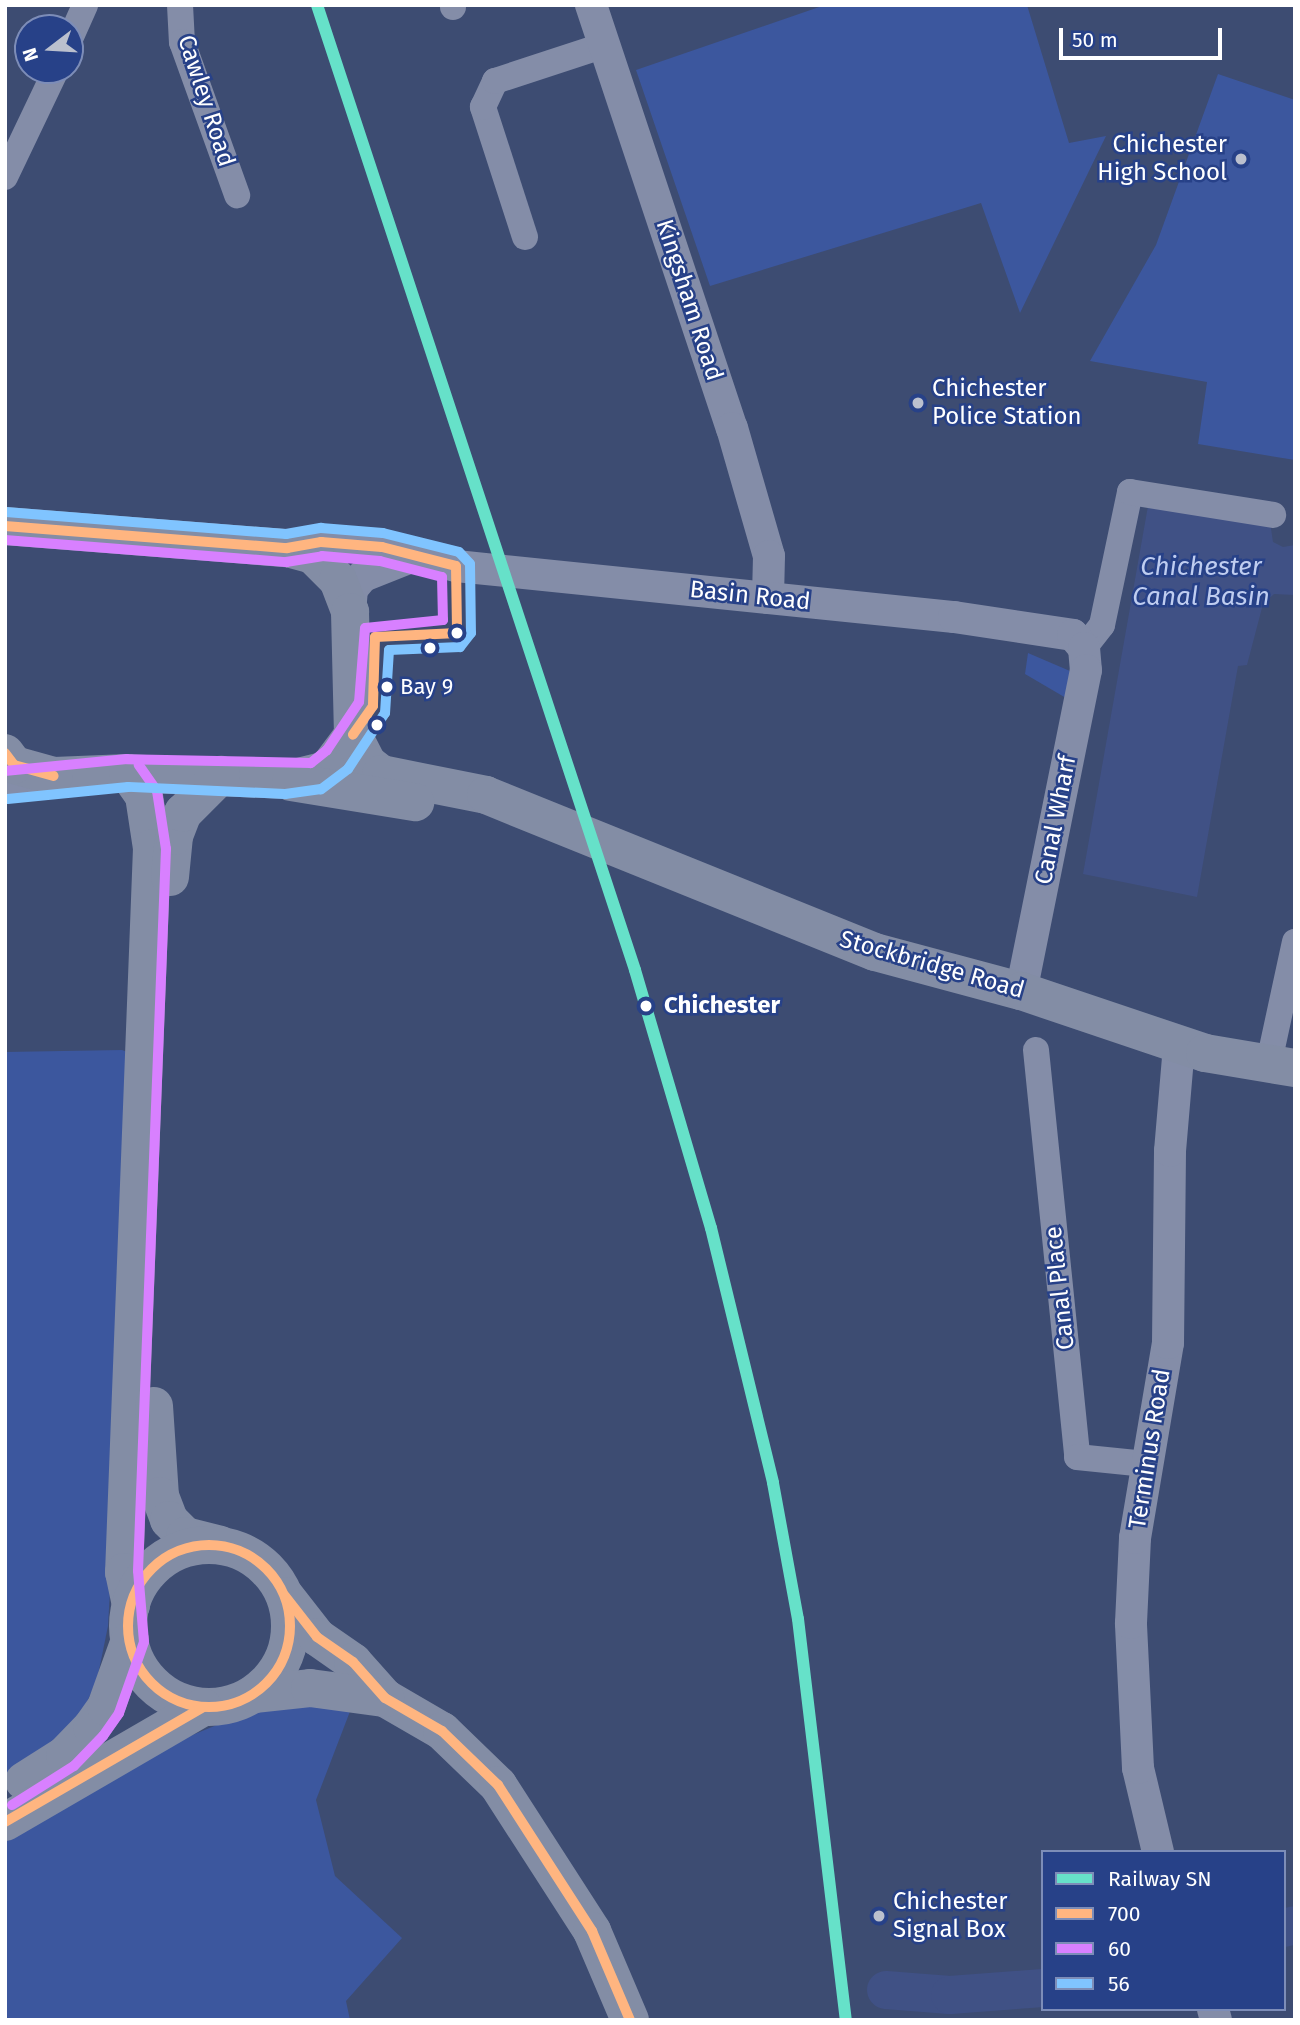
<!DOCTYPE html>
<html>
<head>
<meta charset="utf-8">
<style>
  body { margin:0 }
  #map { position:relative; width:1300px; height:2025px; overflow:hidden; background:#3d4c72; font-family:"Fira Sans",sans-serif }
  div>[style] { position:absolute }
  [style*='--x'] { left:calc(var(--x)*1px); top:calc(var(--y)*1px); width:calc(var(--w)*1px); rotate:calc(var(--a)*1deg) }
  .green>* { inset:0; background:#3c579e }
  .water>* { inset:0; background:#405185 }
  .river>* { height:38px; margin:-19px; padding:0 19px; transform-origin:19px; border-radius:19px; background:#405185 }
  .minor>* { height:26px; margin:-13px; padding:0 13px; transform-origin:13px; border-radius:13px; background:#848da8 }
  .tertiary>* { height:32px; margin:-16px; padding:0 16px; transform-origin:16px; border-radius:16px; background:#848da8 }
  .primary>* { height:38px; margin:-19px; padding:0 19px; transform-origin:19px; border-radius:19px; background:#838da5 }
  .primary>.ring { margin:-19px; padding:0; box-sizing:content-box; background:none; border:38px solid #838da5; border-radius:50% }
  .bus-1>* { height:10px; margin:-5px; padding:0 5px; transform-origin:5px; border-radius:5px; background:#ffb580 }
  .bus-1>.ring { margin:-5px; padding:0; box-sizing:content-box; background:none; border:10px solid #ffb580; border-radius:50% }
  .bus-2>* { height:10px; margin:-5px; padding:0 5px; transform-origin:5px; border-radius:5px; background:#d880ff }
  .bus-3>* { height:10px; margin:-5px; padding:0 5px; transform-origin:5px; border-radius:5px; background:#80c4ff }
  .rail-1>* { height:12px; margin:-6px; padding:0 6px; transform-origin:6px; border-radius:6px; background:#66e1c9 }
  .dots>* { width:19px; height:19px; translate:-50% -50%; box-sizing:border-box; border:4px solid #274188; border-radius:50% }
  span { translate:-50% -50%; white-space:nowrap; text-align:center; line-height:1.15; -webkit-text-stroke:5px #274188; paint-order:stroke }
  .bus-label { font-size:22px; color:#fff }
  .left { translate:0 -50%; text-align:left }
  .street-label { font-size:24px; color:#fff }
  .poi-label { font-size:24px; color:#fff }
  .right { translate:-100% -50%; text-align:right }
  .stop-label { font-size:24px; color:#fff; font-weight:700 }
  .water-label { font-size:26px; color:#bfcdf0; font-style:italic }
  .frame { position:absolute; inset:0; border:7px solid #fff; pointer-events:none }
  .legend { position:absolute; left:1041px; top:1850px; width:245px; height:161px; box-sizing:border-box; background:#274188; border:2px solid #7d8db8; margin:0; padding:9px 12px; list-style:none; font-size:21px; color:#fff }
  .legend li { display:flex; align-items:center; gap:14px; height:35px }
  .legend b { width:35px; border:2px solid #7d8db8 }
  .north { position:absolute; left:14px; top:14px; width:70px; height:70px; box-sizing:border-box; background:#274188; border:2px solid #7d8db8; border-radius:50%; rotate:253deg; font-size:19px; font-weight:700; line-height:28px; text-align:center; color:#fff }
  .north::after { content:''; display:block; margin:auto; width:24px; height:32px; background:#bbc0ce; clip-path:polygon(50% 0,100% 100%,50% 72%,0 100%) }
  .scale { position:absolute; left:1059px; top:28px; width:163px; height:32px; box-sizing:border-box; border:4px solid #fff; border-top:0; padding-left:9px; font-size:21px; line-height:24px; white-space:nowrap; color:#fff; -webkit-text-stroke:5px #274188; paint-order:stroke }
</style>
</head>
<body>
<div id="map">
  <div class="green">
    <i style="clip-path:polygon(825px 5px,1027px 5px,1069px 143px,1106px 136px,1020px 313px,981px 203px,710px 286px,636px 70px)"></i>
    <i style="clip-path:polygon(1218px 74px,1295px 100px,1295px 460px,1198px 444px,1207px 382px,1090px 361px,1156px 245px)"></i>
    <i style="clip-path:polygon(1028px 653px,1070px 671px,1066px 698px,1025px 674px)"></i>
    <i style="clip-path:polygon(122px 1050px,141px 1057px,108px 1626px,97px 1680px,82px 1713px,60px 1739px,5px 1777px,5px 1052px)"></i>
    <i style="clip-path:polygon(354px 1701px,316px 1800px,335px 1876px,402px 1938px,346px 2001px,350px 2020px,5px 2020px,5px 1840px,190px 1736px,256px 1709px)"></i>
  </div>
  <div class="water">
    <i style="clip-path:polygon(1148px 506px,1270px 522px,1273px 542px,1283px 547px,1295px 545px,1295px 595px,1274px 594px,1263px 604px,1247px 665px,1238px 666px,1197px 897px,1083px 874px)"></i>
  </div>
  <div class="river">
    <i style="--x:1284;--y:1928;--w:11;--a:-15"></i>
    <i style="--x:886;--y:1990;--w:64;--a:4.5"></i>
    <i style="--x:950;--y:1995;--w:93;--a:-4.3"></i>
  </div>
  <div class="minor">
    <i style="--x:180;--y:5;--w:37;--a:87"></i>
    <i style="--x:182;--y:42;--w:163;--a:70.2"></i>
    <i style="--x:453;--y:5;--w:2;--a:90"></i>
    <i style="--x:70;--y:39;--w:37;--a:-66"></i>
    <i style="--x:5;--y:177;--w:119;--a:-64.5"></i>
    <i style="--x:525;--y:237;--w:137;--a:-107.9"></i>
    <i style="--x:483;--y:107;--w:29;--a:-65"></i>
    <i style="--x:495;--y:81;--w:116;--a:-18.1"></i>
    <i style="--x:1084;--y:648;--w:29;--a:-52"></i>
    <i style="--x:1102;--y:625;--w:136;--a:-78.1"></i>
    <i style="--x:1130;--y:492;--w:145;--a:9.1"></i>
    <i style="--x:5;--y:785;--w:41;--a:-9.9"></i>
    <i style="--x:1036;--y:1050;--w:409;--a:84.2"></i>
    <i style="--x:1077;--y:1457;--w:69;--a:5.8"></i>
    <i style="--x:1269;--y:1062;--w:123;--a:-77.8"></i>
  </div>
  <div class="tertiary">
    <i style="--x:591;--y:5;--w:446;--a:71.6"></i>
    <i style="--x:732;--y:428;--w:133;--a:73.9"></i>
    <i style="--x:769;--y:556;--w:42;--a:91.4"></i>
    <i style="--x:287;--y:548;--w:35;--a:-10"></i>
    <i style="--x:321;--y:542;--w:61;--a:4.7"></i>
    <i style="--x:382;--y:547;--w:76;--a:14.4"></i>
    <i style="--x:456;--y:566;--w:501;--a:5.85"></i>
    <i style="--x:954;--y:617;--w:120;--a:8.6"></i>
    <i style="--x:1073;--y:635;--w:17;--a:50"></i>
    <i style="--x:1084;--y:648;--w:22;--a:85"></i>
    <i style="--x:1086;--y:670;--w:328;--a:101.4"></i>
    <i style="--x:350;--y:612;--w:23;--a:-85"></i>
    <i style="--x:352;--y:589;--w:17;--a:-50"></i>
    <i style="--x:363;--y:576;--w:52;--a:-21.6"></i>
    <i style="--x:1158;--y:1852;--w:86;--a:-103.4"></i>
    <i style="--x:1138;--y:1768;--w:145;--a:-92.8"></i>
    <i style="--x:1131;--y:1623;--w:85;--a:-87.3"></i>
    <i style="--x:1135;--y:1538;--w:198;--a:-80.4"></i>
    <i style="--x:1168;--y:1343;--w:192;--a:-89.4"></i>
    <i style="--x:1170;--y:1151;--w:106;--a:-85.1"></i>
    <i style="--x:1213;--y:2009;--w:11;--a:75"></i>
  </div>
  <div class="primary">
    <i style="--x:5;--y:526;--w:283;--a:4.5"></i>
    <i style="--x:287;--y:548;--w:27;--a:15"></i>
    <i style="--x:313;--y:555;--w:35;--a:45"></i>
    <i style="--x:338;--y:580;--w:34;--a:69"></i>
    <i style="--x:350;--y:612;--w:123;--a:88.6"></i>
    <i style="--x:353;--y:735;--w:44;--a:126.6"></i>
    <i style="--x:327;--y:770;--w:42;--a:166.3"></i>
    <i style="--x:286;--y:780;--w:158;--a:-177.5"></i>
    <i style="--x:128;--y:773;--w:74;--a:177.7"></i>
    <i style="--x:54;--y:776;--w:41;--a:-164.6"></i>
    <i style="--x:14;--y:765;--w:15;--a:-127"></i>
    <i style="--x:353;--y:735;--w:31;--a:63"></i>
    <i style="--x:367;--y:763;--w:18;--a:38"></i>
    <i style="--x:381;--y:774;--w:107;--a:11.3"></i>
    <i style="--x:486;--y:795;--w:419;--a:22"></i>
    <i style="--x:875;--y:952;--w:151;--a:15"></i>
    <i style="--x:1021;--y:991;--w:194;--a:18.6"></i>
    <i style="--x:1205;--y:1053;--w:91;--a:9.5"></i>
    <i style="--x:128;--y:773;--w:28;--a:55"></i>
    <i style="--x:144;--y:796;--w:53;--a:81.3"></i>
    <i style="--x:152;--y:848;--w:725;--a:92.21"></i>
    <i style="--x:124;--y:1572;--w:34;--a:78"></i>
    <i style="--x:291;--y:782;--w:126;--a:9.2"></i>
    <i style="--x:170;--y:877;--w:41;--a:-84.4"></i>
    <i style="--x:174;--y:836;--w:25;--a:-69"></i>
    <i style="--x:183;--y:813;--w:54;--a:-45"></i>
    <i style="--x:154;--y:1406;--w:90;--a:86.2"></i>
    <i style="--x:160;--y:1496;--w:26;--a:69"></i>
    <i style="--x:169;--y:1520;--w:23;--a:45"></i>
    <i style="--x:185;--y:1536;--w:36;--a:14"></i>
    <i class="ring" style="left:128px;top:1545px;width:124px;height:124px"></i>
    <i style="--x:285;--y:1596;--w:52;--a:52"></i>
    <i style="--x:317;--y:1637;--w:44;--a:34.8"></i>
    <i style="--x:353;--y:1662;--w:48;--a:48.4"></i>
    <i style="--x:385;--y:1698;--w:66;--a:30.1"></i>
    <i style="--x:442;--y:1731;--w:78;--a:44"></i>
    <i style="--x:498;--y:1785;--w:174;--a:57.2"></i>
    <i style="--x:592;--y:1931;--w:97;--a:66.9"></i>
    <i style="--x:254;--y:1694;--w:56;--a:-6.1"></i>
    <i style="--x:310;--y:1688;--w:76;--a:7.6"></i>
    <i style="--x:24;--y:1781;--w:49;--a:-32.4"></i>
    <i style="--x:65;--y:1755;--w:39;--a:-46"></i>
    <i style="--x:92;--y:1727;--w:24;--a:-55"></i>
    <i style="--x:106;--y:1707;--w:71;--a:-70.3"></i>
    <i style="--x:5;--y:1822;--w:229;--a:-30.1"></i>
  </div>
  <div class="bus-1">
    <i style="--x:5;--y:526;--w:283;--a:4.5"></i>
    <i style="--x:287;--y:548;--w:35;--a:-10"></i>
    <i style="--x:321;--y:542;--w:61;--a:4.7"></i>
    <i style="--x:382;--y:547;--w:76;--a:14.4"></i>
    <i style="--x:456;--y:566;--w:67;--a:89.1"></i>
    <i style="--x:457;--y:633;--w:82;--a:177.2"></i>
    <i style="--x:375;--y:637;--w:69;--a:91.7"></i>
    <i style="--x:373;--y:706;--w:35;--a:125"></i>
    <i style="--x:5;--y:753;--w:15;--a:53"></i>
    <i style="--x:14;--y:765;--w:41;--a:15.4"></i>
    <i class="ring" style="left:128px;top:1545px;width:152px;height:152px"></i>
    <i style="--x:285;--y:1596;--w:52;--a:52"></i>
    <i style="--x:317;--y:1637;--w:44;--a:34.8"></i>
    <i style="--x:353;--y:1662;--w:48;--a:48.4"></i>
    <i style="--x:385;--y:1698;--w:66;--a:30.1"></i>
    <i style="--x:442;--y:1731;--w:78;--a:44"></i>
    <i style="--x:498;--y:1785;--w:174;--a:57.2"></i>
    <i style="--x:592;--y:1931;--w:97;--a:66.9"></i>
    <i style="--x:5;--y:1822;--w:229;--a:-30.1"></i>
  </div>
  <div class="bus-2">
    <i style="--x:5;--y:540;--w:282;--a:4.5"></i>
    <i style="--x:286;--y:562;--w:36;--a:-9"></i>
    <i style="--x:322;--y:556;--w:58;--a:4.9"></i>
    <i style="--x:380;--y:561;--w:64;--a:14.5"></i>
    <i style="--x:442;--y:577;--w:43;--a:88.7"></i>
    <i style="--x:443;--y:620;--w:78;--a:174.1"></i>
    <i style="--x:365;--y:628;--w:74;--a:94.6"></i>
    <i style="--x:359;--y:702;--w:58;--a:123.7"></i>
    <i style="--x:327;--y:750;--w:21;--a:141"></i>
    <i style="--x:311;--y:763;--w:184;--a:-178.8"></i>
    <i style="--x:127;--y:759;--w:123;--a:174.4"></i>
    <i style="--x:12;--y:1805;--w:73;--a:-32.2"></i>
    <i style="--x:74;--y:1766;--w:42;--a:-46"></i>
    <i style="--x:103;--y:1736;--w:28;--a:-55"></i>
    <i style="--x:119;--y:1713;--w:75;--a:-70.6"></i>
    <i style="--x:144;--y:1642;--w:71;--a:-94.8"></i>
    <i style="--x:138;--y:1571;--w:723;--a:-87.78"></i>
    <i style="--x:166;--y:849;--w:59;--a:-98.8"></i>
    <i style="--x:157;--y:791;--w:32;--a:-125"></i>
  </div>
  <div class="bus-3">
    <i style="--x:6;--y:512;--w:281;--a:4.5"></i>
    <i style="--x:286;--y:534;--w:36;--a:-10"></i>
    <i style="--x:321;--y:528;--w:62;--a:4.6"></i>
    <i style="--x:383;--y:533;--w:78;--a:14"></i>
    <i style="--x:459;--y:552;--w:16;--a:47"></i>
    <i style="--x:470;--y:564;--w:69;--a:89.2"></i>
    <i style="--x:471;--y:633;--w:18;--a:128"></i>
    <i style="--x:460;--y:647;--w:71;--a:177.6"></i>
    <i style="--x:389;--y:650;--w:63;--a:93.6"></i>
    <i style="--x:385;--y:713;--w:67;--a:123.5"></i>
    <i style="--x:348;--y:769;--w:34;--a:143"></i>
    <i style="--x:321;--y:789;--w:36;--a:172"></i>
    <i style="--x:285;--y:794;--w:157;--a:-177.4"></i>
    <i style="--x:128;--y:787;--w:121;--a:174.3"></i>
  </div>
  <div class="rail-1">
    <i style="--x:317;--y:5;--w:1016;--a:71.76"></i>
    <i style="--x:635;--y:970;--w:269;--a:73.6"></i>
    <i style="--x:711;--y:1228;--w:262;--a:76.3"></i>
    <i style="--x:773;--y:1483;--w:138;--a:79.6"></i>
    <i style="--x:798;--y:1619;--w:404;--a:83.2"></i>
  </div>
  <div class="dots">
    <i style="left:1241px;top:159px;background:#bbc0ce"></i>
    <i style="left:918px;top:403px;background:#bbc0ce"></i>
    <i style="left:457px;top:633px;background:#fff"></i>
    <i style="left:430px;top:648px;background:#fff"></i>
    <i style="left:387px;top:687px;background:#fff"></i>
    <i style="left:377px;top:725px;background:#fff"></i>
    <i style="left:646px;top:1006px;background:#fff"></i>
    <i style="left:879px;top:1916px;background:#bbc0ce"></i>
  </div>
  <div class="bus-label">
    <span class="left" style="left:400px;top:687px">Bay 9</span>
  </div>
  <div class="street-label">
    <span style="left:206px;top:101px;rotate:72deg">Cawley Road</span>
    <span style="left:689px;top:300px;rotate:72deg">Kingsham Road</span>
    <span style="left:750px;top:596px;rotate:6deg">Basin Road</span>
    <span style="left:1056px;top:820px;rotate:-79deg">Canal Wharf</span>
    <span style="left:932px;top:965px;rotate:16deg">Stockbridge Road</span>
    <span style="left:1060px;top:1288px;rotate:-96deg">Canal Place</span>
    <span style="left:1150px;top:1449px;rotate:-81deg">Terminus Road</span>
  </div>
  <div class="poi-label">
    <span class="right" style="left:1227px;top:159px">Chichester<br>High School</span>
    <span class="left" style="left:932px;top:403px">Chichester<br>Police Station</span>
    <span class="left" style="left:893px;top:1916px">Chichester<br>Signal Box</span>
  </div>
  <div class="stop-label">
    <span class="left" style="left:664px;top:1006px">Chichester</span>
  </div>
  <div class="water-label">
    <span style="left:1201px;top:582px">Chichester<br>Canal Basin</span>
  </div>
  <div class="frame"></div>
  <ul class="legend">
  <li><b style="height:9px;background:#66e1c9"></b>Railway SN</li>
  <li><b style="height:9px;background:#ffb580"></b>700</li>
  <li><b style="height:9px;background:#d880ff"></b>60</li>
  <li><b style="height:9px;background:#80c4ff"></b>56</li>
  </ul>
  <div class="north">N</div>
  <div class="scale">50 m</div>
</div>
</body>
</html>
